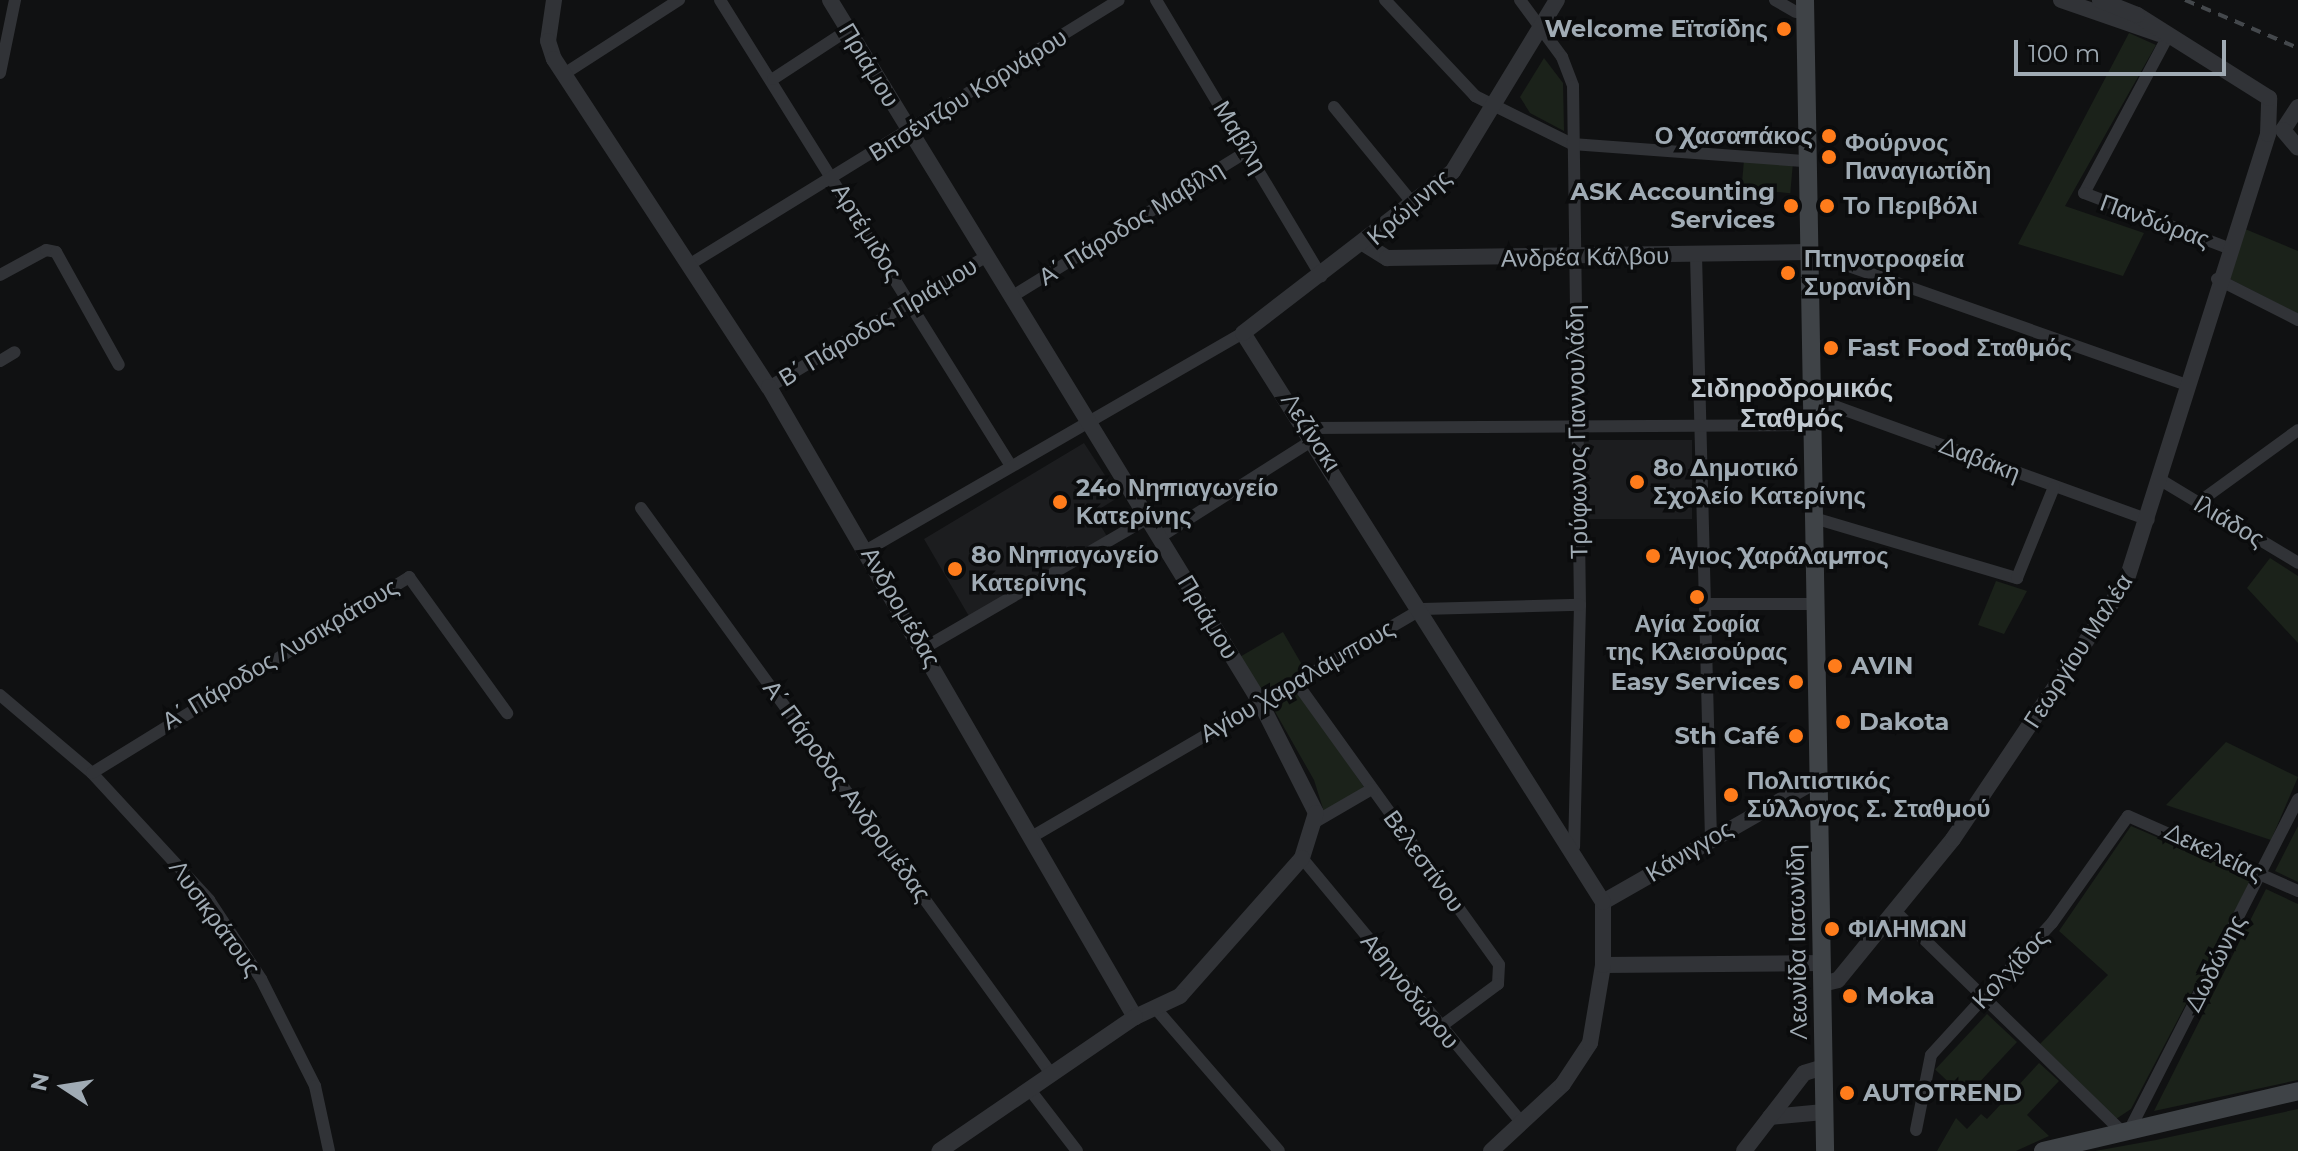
<!DOCTYPE html>
<html>
<head>
<meta charset="utf-8">
<style>
  body { margin:0 }
  #map { position:relative; width:2298px; height:1151px; overflow:hidden; background:#101112; font-family:Montserrat,sans-serif }
  div>[style] { position:absolute }
  [style*='--x'] { left:calc(var(--x)*1px); top:calc(var(--y)*1px); width:calc(var(--w)*1px); rotate:calc(var(--a)*1deg) }
  .built>* { inset:0; background:#1c1d1f; transform-origin:0 0 }
  .green>* { inset:0; background:#1b221a; transform-origin:0 0 }
  .minor>* { height:12px; margin:-6px; padding:0 6px; transform-origin:6px; border-radius:6px; background:#313337 }
  .tertiary>* { height:16px; margin:-8px; padding:0 8px; transform-origin:8px; border-radius:8px; background:#313337 }
  .secondary>* { height:18px; margin:-9px; padding:0 9px; transform-origin:9px; border-radius:9px; background:#3f4347 }
  .rail>* { height:4px; margin-top:-2px; transform-origin:0; background:repeating-linear-gradient(90deg,#44484c 0 10px,transparent 0 18px) }
  .dots>* { width:22px; height:22px; translate:-50% -50%; box-sizing:border-box; border:4px solid #0b0c0d; border-radius:50% }
  span { translate:-50% -50%; white-space:nowrap; text-align:center; line-height:1.15; -webkit-text-stroke:7px #0b0c0d; paint-order:stroke }
  .poi-label { font-size:24px; color:#a0abb4; font-weight:700 }
  .right { translate:-100% -50%; text-align:right }
  .left { translate:0 -50%; text-align:left }
  .street-label { font-size:24px; color:#a0abb4 }
  .neighbourhood-label { font-size:26px; color:#c1c9d0; font-weight:700 }
  .north { position:absolute; left:24px; top:1047px; width:80px; height:80px; -webkit-text-stroke:6px #0b0c0d; paint-order:stroke; rotate:282deg; font-size:22px; font-weight:700; line-height:32px; text-align:center; color:#a0abb4 }
  .north::after { content:''; display:block; margin:auto; width:28px; height:36px; background:#a0abb4; clip-path:polygon(50% 0,100% 100%,50% 72%,0 100%) }
  .scale { position:absolute; left:2014px; top:40px; width:212px; height:36px; box-sizing:border-box; border:4px solid #a0abb4; border-top:0; padding-left:10px; font-size:24px; line-height:28px; white-space:nowrap; color:#a0abb4; -webkit-text-stroke:6px #0b0c0d; paint-order:stroke }
</style>
</head>
<body>
<div id="map">
  <div class="built">
    <i style="left:1692px;top:440px;width:79px;height:110px;rotate:90deg"></i>
    <i style="clip-path:polygon(1084px 443px,1119px 497px,1093px 513px,1108px 538px,970px 618px,924px 539px)"></i>
  </div>
  <div class="green">
    <i style="clip-path:polygon(2129px 33px,2156px 45px,2065px 206px,2144px 233px,2123px 276px,2018px 244px)"></i>
    <i style="clip-path:polygon(1544px 58px,1563px 83px,1564px 131px,1530px 113px,1520px 97px)"></i>
    <i style="left:1744px;top:160px;width:49px;height:29px;rotate:5deg"></i>
    <i style="clip-path:polygon(2245px 229px,2298px 251px,2298px 314px,2230px 279px)"></i>
    <i style="clip-path:polygon(2270px 558px,2298px 576px,2298px 643px,2247px 588px)"></i>
    <i style="clip-path:polygon(1996px 581px,2027px 591px,2004px 634px,1978px 625px)"></i>
    <i style="left:1283px;top:632px;width:44px;height:50px;rotate:60deg"></i>
    <i style="clip-path:polygon(1298px 692px,1364px 787px,1325px 815px,1314px 780px,1273px 708px)"></i>
    <i style="clip-path:polygon(2226px 742px,2298px 777px,2271px 840px,2166px 805px)"></i>
    <i style="clip-path:polygon(2131px 826px,2252px 878px,2131px 1109px,2116px 1119px,2040px 1044px,2108px 975px,2059px 931px)"></i>
    <i style="clip-path:polygon(2298px 826px,2298px 882px,2275px 871px)"></i>
    <i style="clip-path:polygon(2266px 889px,2298px 904px,2298px 1080px,2154px 1111px)"></i>
    <i style="left:1987px;top:1014px;width:41px;height:76px;rotate:43deg"></i>
    <i style="clip-path:polygon(2039px 1063px,2059px 1081px,2027px 1115px,2049px 1136px,2016px 1151px,1937px 1151px,1956px 1118px,1967px 1129px,1981px 1114px,1987px 1119px)"></i>
    <i style="clip-path:polygon(2298px 1109px,2298px 1151px,2095px 1151px,2156px 1140px)"></i>
  </div>
  <div class="minor">
    <i style="--x:720;--y:0;--w:549;--a:58.02"></i>
    <i style="--x:1156;--y:0;--w:322;--a:59.1"></i>
    <i style="--x:1385;--y:0;--w:132;--a:46.8"></i>
    <i style="--x:1475;--y:96;--w:108;--a:26.3"></i>
    <i style="--x:1572;--y:144;--w:235;--a:4.2"></i>
    <i style="--x:1520;--y:0;--w:71;--a:53.6"></i>
    <i style="--x:1562;--y:57;--w:31;--a:69"></i>
    <i style="--x:1573;--y:86;--w:519;--a:89.23"></i>
    <i style="--x:1580;--y:605;--w:242;--a:91.4"></i>
    <i style="--x:1775;--y:0;--w:24;--a:30"></i>
    <i style="--x:2168;--y:36;--w:178;--a:118.1"></i>
    <i style="--x:2084;--y:193;--w:154;--a:20.9"></i>
    <i style="--x:0;--y:73;--w:75;--a:-78.4"></i>
    <i style="--x:564;--y:74;--w:137;--a:-32.8"></i>
    <i style="--x:773;--y:79;--w:90;--a:-33.2"></i>
    <i style="--x:1334;--y:107;--w:128;--a:50.7"></i>
    <i style="--x:1809;--y:252;--w:401;--a:19.4"></i>
    <i style="--x:1696;--y:255;--w:583;--a:88.53"></i>
    <i style="--x:692;--y:263;--w:501;--a:-31.63"></i>
    <i style="--x:0;--y:275;--w:52;--a:-28.5"></i>
    <i style="--x:46;--y:250;--w:10;--a:11"></i>
    <i style="--x:56;--y:252;--w:129;--a:60.9"></i>
    <i style="--x:2217;--y:279;--w:91;--a:26.8"></i>
    <i style="--x:1013;--y:296;--w:278;--a:-31.7"></i>
    <i style="--x:0;--y:361;--w:17;--a:-31"></i>
    <i style="--x:769;--y:387;--w:254;--a:-31"></i>
    <i style="--x:1812;--y:398;--w:358;--a:19.9"></i>
    <i style="--x:1310;--y:428;--w:502;--a:-0.34"></i>
    <i style="--x:2159;--y:479;--w:162;--a:31.1"></i>
    <i style="--x:2199;--y:502;--w:122;--a:-36"></i>
    <i style="--x:641;--y:508;--w:700;--a:54.06"></i>
    <i style="--x:1814;--y:518;--w:212;--a:16.5"></i>
    <i style="--x:2017;--y:578;--w:98;--a:-67.9"></i>
    <i style="--x:1160;--y:537;--w:185;--a:-32.4"></i>
    <i style="--x:867;--y:550;--w:434;--a:-30"></i>
    <i style="--x:1706;--y:604;--w:109;--a:0"></i>
    <i style="--x:924;--y:648;--w:259;--a:-30.1"></i>
    <i style="--x:1296;--y:682;--w:348;--a:54.3"></i>
    <i style="--x:1499;--y:965;--w:19;--a:93"></i>
    <i style="--x:1498;--y:984;--w:72;--a:143.4"></i>
    <i style="--x:0;--y:695;--w:121;--a:40.3"></i>
    <i style="--x:92;--y:773;--w:173;--a:47.3"></i>
    <i style="--x:209;--y:900;--w:95;--a:56.6"></i>
    <i style="--x:261;--y:979;--w:120;--a:63.2"></i>
    <i style="--x:315;--y:1086;--w:66;--a:77.8"></i>
    <i style="--x:92;--y:773;--w:373;--a:-31.7"></i>
    <i style="--x:409;--y:577;--w:168;--a:54.2"></i>
    <i style="--x:1315;--y:822;--w:66;--a:-30.1"></i>
    <i style="--x:1035;--y:835;--w:448;--a:-30.3"></i>
    <i style="--x:1422;--y:609;--w:158;--a:-1.5"></i>
    <i style="--x:1302;--y:858;--w:343;--a:50.3"></i>
    <i style="--x:1895;--y:911;--w:314;--a:44.2"></i>
    <i style="--x:1157;--y:1010;--w:186;--a:49.1"></i>
    <i style="--x:1030;--y:1090;--w:77;--a:52.4"></i>
    <i style="--x:2131;--y:1127;--w:368;--a:-63"></i>
    <i style="--x:1916;--y:1130;--w:76;--a:-78.7"></i>
    <i style="--x:1931;--y:1055;--w:179;--a:-47.5"></i>
    <i style="--x:2052;--y:923;--w:131;--a:-54.6"></i>
    <i style="--x:2128;--y:816;--w:186;--a:23.8"></i>
  </div>
  <div class="tertiary">
    <i style="--x:554;--y:0;--w:41;--a:98.3"></i>
    <i style="--x:548;--y:41;--w:19;--a:72"></i>
    <i style="--x:554;--y:59;--w:392;--a:56.8"></i>
    <i style="--x:769;--y:387;--w:729;--a:59.85"></i>
    <i style="--x:830;--y:0;--w:823;--a:58.51"></i>
    <i style="--x:1260;--y:702;--w:124;--a:63.2"></i>
    <i style="--x:1316;--y:813;--w:47;--a:107.3"></i>
    <i style="--x:1302;--y:858;--w:184;--a:131.5"></i>
    <i style="--x:1180;--y:996;--w:50;--a:155"></i>
    <i style="--x:1135;--y:1017;--w:237;--a:145.6"></i>
    <i style="--x:2061;--y:0;--w:104;--a:19.1"></i>
    <i style="--x:2298;--y:107;--w:27;--a:123"></i>
    <i style="--x:2283;--y:130;--w:23;--a:50"></i>
    <i style="--x:1366;--y:245;--w:25;--a:32"></i>
    <i style="--x:1387;--y:258;--w:422;--a:-0.8"></i>
    <i style="--x:1603;--y:902;--w:249;--a:-29.7"></i>
    <i style="--x:1603;--y:965;--w:219;--a:-0.5"></i>
    <i style="--x:1822;--y:984;--w:16;--a:-14"></i>
    <i style="--x:1838;--y:980;--w:182;--a:-50.8"></i>
    <i style="--x:1953;--y:839;--w:310;--a:-56.1"></i>
    <i style="--x:2126;--y:582;--w:470;--a:-72.4"></i>
    <i style="--x:2268;--y:134;--w:36;--a:-88"></i>
    <i style="--x:2269;--y:98;--w:156;--a:-147.8"></i>
    <i style="--x:2137;--y:15;--w:40;--a:-158"></i>
    <i style="--x:1770;--y:1117;--w:54;--a:-5.3"></i>
    <i style="--x:1491;--y:1151;--w:98;--a:-42.9"></i>
    <i style="--x:1563;--y:1084;--w:49;--a:-56.6"></i>
    <i style="--x:1590;--y:1043;--w:79;--a:-80.5"></i>
    <i style="--x:1603;--y:965;--w:63;--a:-90"></i>
    <i style="--x:1603;--y:902;--w:673;--a:-122.32"></i>
    <i style="--x:1243;--y:333;--w:265;--a:-37.6"></i>
    <i style="--x:1453;--y:171;--w:200;--a:-58.7"></i>
    <i style="--x:1744;--y:1151;--w:98;--a:-52.4"></i>
    <i style="--x:1804;--y:1073;--w:21;--a:-17"></i>
  </div>
  <div class="secondary">
    <i style="--x:1805;--y:0;--w:1151;--a:89"></i>
    <i style="--x:2043;--y:1151;--w:262;--a:-13.2"></i>
  </div>
  <div class="rail">
    <i style="--x:2185;--y:0;--w:123;--a:23"></i>
  </div>
  <div class="dots">
    <i style="left:1784px;top:29px;background:#ff7c1b"></i>
    <i style="left:1829px;top:136px;background:#ff7c1b"></i>
    <i style="left:1829px;top:157px;background:#ff7c1b"></i>
    <i style="left:1791px;top:206px;background:#ff7c1b"></i>
    <i style="left:1827px;top:206px;background:#ff7c1b"></i>
    <i style="left:1788px;top:273px;background:#ff7c1b"></i>
    <i style="left:1831px;top:348px;background:#ff7c1b"></i>
    <i style="left:1637px;top:482px;background:#ff7c1b"></i>
    <i style="left:1060px;top:502px;background:#ff7c1b"></i>
    <i style="left:1653px;top:556px;background:#ff7c1b"></i>
    <i style="left:955px;top:569px;background:#ff7c1b"></i>
    <i style="left:1697px;top:597px;background:#ff7c1b"></i>
    <i style="left:1835px;top:666px;background:#ff7c1b"></i>
    <i style="left:1796px;top:682px;background:#ff7c1b"></i>
    <i style="left:1843px;top:722px;background:#ff7c1b"></i>
    <i style="left:1796px;top:736px;background:#ff7c1b"></i>
    <i style="left:1731px;top:795px;background:#ff7c1b"></i>
    <i style="left:1832px;top:929px;background:#ff7c1b"></i>
    <i style="left:1850px;top:996px;background:#ff7c1b"></i>
    <i style="left:1847px;top:1093px;background:#ff7c1b"></i>
  </div>
  <div class="poi-label">
    <span class="right" style="left:1768px;top:29px">Welcome Eϊτσίδης</span>
    <span class="right" style="left:1813px;top:136px">Ο Χασαπάκος</span>
    <span class="left" style="left:1845px;top:157px">Φούρνος<br>Παναγιωτίδη</span>
    <span class="right" style="left:1775px;top:206px">ASK Accounting<br>Services</span>
    <span class="left" style="left:1843px;top:206px">Το Περιβόλι</span>
    <span class="left" style="left:1804px;top:273px">Πτηνοτροφεία<br>Συρανίδη</span>
    <span class="left" style="left:1847px;top:348px">Fast Food Σταθμός</span>
    <span class="left" style="left:1653px;top:482px">8ο Δημοτικό<br>Σχολείο Κατερίνης</span>
    <span class="left" style="left:1076px;top:502px">24ο Νηπιαγωγείο<br>Κατερίνης</span>
    <span class="left" style="left:971px;top:569px">8ο Νηπιαγωγείο<br>Κατερίνης</span>
    <span class="left" style="left:1669px;top:556px">Άγιος Χαράλαμπος</span>
    <span style="left:1697px;top:638px">Αγία Σοφία<br>της Κλεισούρας</span>
    <span class="left" style="left:1851px;top:666px">AVIN</span>
    <span class="right" style="left:1780px;top:682px">Easy Services</span>
    <span class="left" style="left:1859px;top:722px">Dakota</span>
    <span class="right" style="left:1780px;top:736px">Sth Café</span>
    <span class="left" style="left:1747px;top:795px">Πολιτιστικός<br>Σύλλογος Σ. Σταθμού</span>
    <span class="left" style="left:1848px;top:929px">ΦΙΛΗΜΩΝ</span>
    <span class="left" style="left:1866px;top:996px">Moka</span>
    <span class="left" style="left:1863px;top:1093px">AUTOTREND</span>
  </div>
  <div class="street-label">
    <span style="left:869px;top:65px;rotate:59deg">Πριάμου</span>
    <span style="left:968px;top:95px;rotate:-32deg">Βιτσέντζου Κορνάρου</span>
    <span style="left:1240px;top:137px;rotate:59deg">Μαβίλη</span>
    <span style="left:1409px;top:207px;rotate:-41deg">Κρώμνης</span>
    <span style="left:2155px;top:221px;rotate:20deg">Πανδώρας</span>
    <span style="left:1131px;top:223px;rotate:-32deg">Α΄ Πάροδος Μαβίλη</span>
    <span style="left:867px;top:232px;rotate:58deg">Αρτέμιδος</span>
    <span style="left:1585px;top:257px;rotate:-1deg">Ανδρέα Κάλβου</span>
    <span style="left:878px;top:322px;rotate:-31deg">Β΄ Πάροδος Πριάμου</span>
    <span style="left:1311px;top:432px;rotate:57deg">Λεζίνσκι</span>
    <span style="left:1577px;top:432px;rotate:-91deg">Τρύφωνος Γιαννουλάδη</span>
    <span style="left:1980px;top:459px;rotate:21deg">Δαβάκη</span>
    <span style="left:2229px;top:521px;rotate:31deg">Ιλιάδος</span>
    <span style="left:901px;top:607px;rotate:60deg">Ανδρομέδας</span>
    <span style="left:1208px;top:617px;rotate:59deg">Πριάμου</span>
    <span style="left:2078px;top:651px;rotate:-57deg">Γεωργίου Μαλέα</span>
    <span style="left:280px;top:654px;rotate:-31deg">Α΄ Πάροδος Λυσικράτους</span>
    <span style="left:1297px;top:681px;rotate:-30deg">Αγίου Χαραλάμπους</span>
    <span style="left:847px;top:791px;rotate:54deg">Α΄ Πάροδος Ανδρομέδας</span>
    <span style="left:1689px;top:851px;rotate:-31deg">Κάνιγγος</span>
    <span style="left:2214px;top:852px;rotate:25deg">Δεκελείας</span>
    <span style="left:1424px;top:861px;rotate:54deg">Βελεστίνου</span>
    <span style="left:215px;top:918px;rotate:54deg">Λυσικράτους</span>
    <span style="left:1797px;top:942px;rotate:-91deg">Λεωνίδα Ιασωνίδη</span>
    <span style="left:2215px;top:963px;rotate:-63deg">Δωδώνης</span>
    <span style="left:2010px;top:969px;rotate:-47deg">Κολχίδος</span>
    <span style="left:1410px;top:991px;rotate:51deg">Αθηνοδώρου</span>
  </div>
  <div class="neighbourhood-label">
    <span style="left:1792px;top:404px">Σιδηροδρομικός<br>Σταθμός</span>
  </div>
  <div class="north">N</div>
  <div class="scale">100 m</div>
</div>
</body>
</html>
